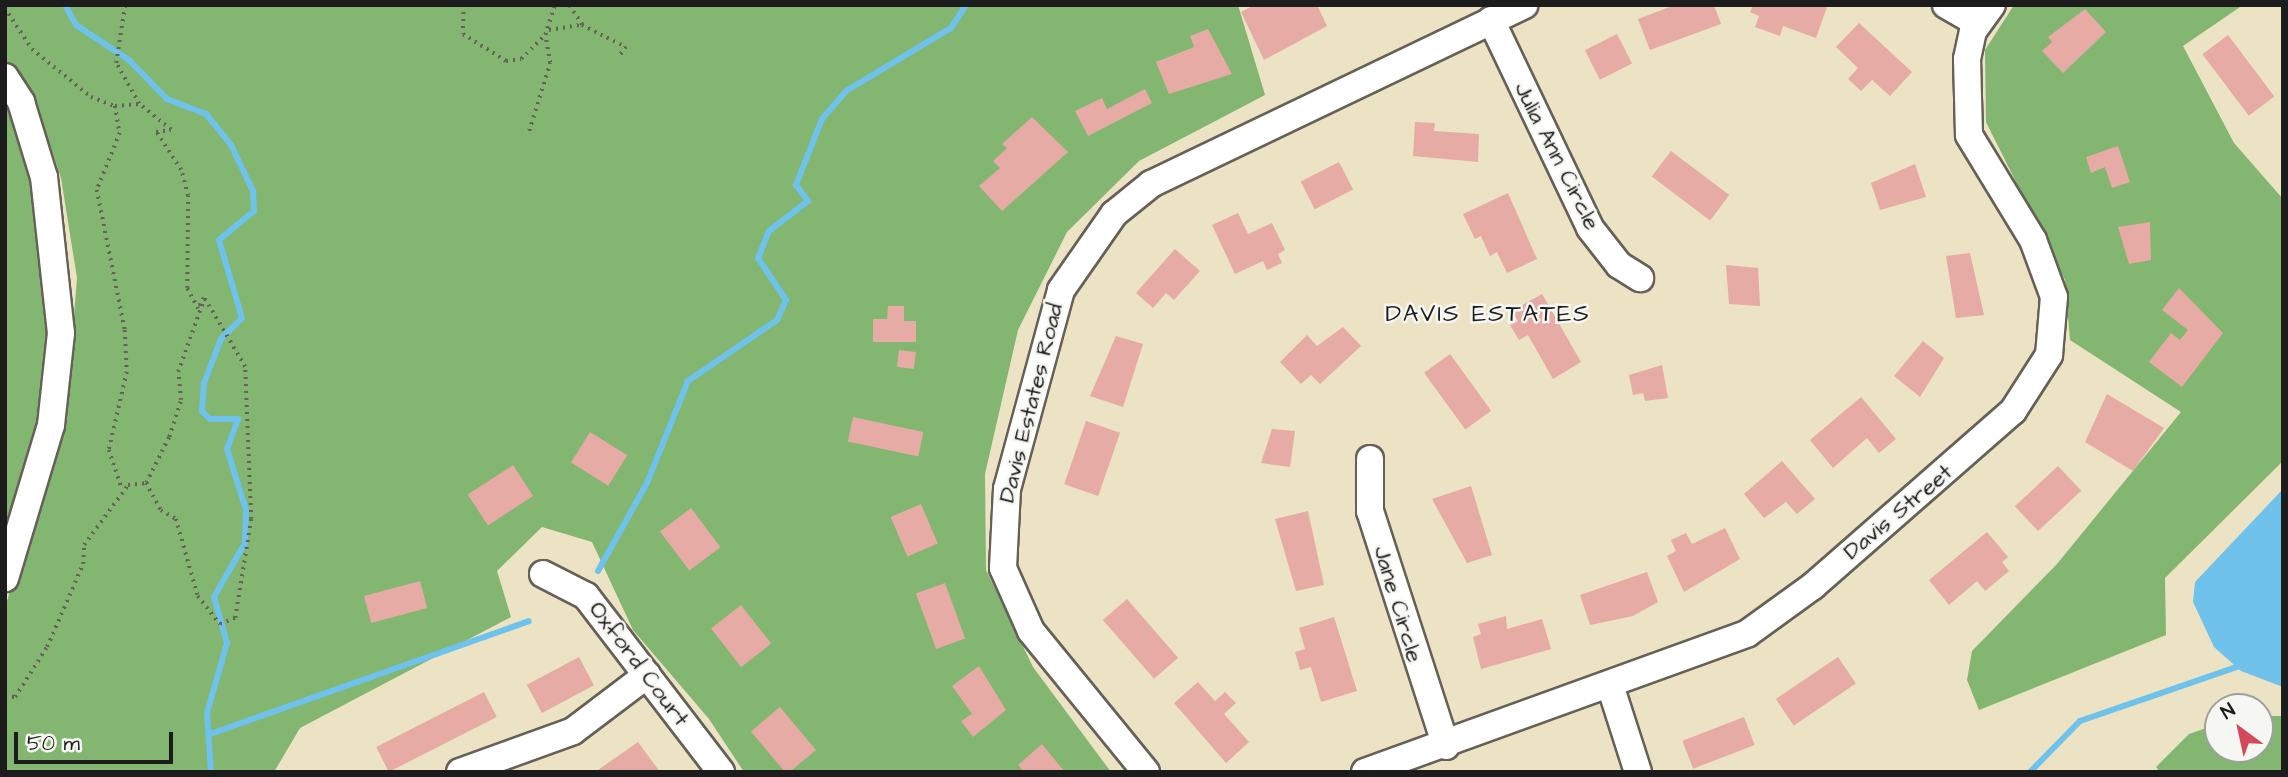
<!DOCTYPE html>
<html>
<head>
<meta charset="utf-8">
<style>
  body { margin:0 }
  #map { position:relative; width:2288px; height:777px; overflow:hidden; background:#ece2c4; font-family:"Architects Daughter",sans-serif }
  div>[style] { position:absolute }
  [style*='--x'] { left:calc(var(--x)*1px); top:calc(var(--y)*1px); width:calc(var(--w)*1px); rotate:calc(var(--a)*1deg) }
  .forest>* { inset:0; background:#82b671 }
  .water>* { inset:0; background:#6ec2eb }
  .stream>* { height:6px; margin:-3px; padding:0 3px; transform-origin:3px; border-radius:3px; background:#6ec2eb }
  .building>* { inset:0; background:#e6aba4; transform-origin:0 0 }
  .path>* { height:3.5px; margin-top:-1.75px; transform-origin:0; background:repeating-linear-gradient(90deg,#656157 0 2px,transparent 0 7px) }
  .roads { filter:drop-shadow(2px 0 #656157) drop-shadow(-2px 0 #656157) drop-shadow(0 2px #656157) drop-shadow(0 -2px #656157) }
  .minor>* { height:26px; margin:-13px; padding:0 13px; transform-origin:13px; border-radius:13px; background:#fff }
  span { translate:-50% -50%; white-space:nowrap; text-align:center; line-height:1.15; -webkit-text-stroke:5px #f6f6f2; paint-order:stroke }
  .street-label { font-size:23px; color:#1c1c1c }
  .neighbourhood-label { font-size:24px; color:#1c1c1c; letter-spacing:2px }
  .frame { position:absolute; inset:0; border:7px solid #1c1c1c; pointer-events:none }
  .north { position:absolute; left:2204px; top:693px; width:70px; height:70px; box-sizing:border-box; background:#f6f6f2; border:2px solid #9f9f9c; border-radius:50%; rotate:327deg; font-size:19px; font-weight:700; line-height:28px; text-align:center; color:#1c1c1c }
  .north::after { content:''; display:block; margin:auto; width:24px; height:32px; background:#d1495b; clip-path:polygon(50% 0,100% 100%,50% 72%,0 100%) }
  .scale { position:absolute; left:14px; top:732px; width:159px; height:32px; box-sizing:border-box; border:4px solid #1c1c1c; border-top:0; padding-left:9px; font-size:21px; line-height:24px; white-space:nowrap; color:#1c1c1c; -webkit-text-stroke:5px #f6f6f2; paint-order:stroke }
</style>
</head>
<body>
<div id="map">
  <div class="forest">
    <i style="clip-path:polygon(5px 5px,1238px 5px,1265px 95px,1139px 161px,1067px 232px,1018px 330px,985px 474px,986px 570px,1033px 667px,1111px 772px,744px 772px,709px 719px,633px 630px,592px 542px,542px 527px,497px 571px,511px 617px,300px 728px,274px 772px,5px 772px,5px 608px,68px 393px,77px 278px,61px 178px,32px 91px,5px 60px)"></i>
    <i style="clip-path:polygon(2014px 5px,2243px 5px,2183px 46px,2234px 143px,2283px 199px,2283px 461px,2165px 578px,2166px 635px,1979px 710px,1967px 680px,1972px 651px,2057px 564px,2181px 412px,2070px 340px,2065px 280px,1986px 122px,1985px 50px)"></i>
    <i style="clip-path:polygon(5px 95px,21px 125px,47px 245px,50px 379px,5px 547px)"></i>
    <i style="clip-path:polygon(2260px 716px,2283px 716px,2283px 772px,2160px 772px,2156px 767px,2189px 734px,2218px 724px,2218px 749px,2260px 749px)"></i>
  </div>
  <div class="water">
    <i style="clip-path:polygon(2283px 489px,2283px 687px,2241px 671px,2214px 647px,2193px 602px,2195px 582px)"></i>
  </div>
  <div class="stream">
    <i style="--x:65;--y:5;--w:23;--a:61"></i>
    <i style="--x:76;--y:25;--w:64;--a:33.4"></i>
    <i style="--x:129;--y:60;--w:54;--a:45.7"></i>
    <i style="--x:167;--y:99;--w:42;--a:21"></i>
    <i style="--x:206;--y:114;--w:40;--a:51"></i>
    <i style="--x:231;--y:145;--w:51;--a:64.4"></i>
    <i style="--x:253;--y:191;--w:20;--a:87"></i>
    <i style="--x:254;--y:211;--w:45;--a:140.4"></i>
    <i style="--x:219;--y:240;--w:81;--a:73.6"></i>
    <i style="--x:242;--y:318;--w:30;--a:135"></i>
    <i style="--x:221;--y:339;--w:47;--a:111.1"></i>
    <i style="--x:204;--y:383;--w:28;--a:94"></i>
    <i style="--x:202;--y:411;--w:11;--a:45"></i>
    <i style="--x:210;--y:419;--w:28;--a:0"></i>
    <i style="--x:238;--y:419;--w:32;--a:110"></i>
    <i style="--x:227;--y:449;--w:64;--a:72.7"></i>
    <i style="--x:246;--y:510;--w:33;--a:92"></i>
    <i style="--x:245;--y:543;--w:62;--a:119.9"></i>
    <i style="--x:214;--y:597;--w:48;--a:74.2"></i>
    <i style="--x:227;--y:643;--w:73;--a:105.9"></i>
    <i style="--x:207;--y:713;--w:59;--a:86.1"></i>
    <i style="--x:598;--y:571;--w:101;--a:-60.9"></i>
    <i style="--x:647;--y:483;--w:110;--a:-68.1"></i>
    <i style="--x:688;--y:381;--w:108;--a:-34.4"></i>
    <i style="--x:777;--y:320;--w:22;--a:-66"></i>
    <i style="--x:786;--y:300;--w:50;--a:-123.7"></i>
    <i style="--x:758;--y:258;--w:29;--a:-68"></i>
    <i style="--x:769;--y:231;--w:49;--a:-37.6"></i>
    <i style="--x:808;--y:201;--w:20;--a:-127"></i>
    <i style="--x:796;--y:185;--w:71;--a:-68.5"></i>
    <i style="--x:822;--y:119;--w:37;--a:-49"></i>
    <i style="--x:846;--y:91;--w:122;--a:-31"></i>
    <i style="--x:951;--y:28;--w:27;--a:-57"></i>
    <i style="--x:213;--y:733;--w:335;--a:-19.5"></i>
    <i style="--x:2030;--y:772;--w:71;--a:-45.6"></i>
    <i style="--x:2080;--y:721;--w:166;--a:-19"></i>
  </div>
  <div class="building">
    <i style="clip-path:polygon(1254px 5px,1317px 5px,1327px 26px,1264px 60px,1241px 12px)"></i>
    <i style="clip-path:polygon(1675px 5px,1714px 5px,1721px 24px,1650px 50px,1638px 19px)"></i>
    <i style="clip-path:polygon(1753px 5px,1823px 5px,1827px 7px,1816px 38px,1783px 26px,1780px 36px,1755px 27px,1759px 16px,1750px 12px)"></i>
    <i style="clip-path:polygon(2085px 9px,2106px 32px,2063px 73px,2042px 51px,2052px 42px,2048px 37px)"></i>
    <i style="clip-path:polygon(1859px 23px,1912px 72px,1890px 96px,1872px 80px,1861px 91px,1848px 79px,1858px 68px,1836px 47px)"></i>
    <i style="clip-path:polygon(1208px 29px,1232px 74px,1169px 94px,1156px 62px,1194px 47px,1190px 36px)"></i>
    <i style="left:1617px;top:34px;width:33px;height:36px;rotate:63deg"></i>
    <i style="left:2228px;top:35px;width:77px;height:32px;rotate:53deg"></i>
    <i style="clip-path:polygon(1145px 89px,1152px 103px,1088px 136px,1075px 111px,1102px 98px,1107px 109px)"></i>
    <i style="clip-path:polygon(1032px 117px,1068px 152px,1002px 211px,979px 186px,1000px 168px,993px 161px,1007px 148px,1002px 144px)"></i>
    <i style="clip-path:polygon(1415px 122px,1435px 123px,1434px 131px,1479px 134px,1478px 162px,1413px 156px)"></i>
    <i style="clip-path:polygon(2118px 146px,2130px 182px,2112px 188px,2105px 167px,2091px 173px,2086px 157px)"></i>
    <i style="left:1671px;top:151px;width:73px;height:32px;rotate:37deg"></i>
    <i style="left:1339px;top:162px;width:31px;height:43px;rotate:63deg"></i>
    <i style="clip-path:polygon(1915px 164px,1926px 197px,1880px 210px,1871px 183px)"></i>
    <i style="clip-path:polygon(1508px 193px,1537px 259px,1507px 273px,1497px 252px,1490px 256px,1481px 236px,1475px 239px,1463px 214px)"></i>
    <i style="clip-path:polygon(1238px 213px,1248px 234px,1272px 223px,1285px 250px,1278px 254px,1282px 263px,1267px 270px,1263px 261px,1235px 274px,1212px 225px)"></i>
    <i style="clip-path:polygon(2150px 222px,2151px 260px,2129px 264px,2118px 227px)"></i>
    <i style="clip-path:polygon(1175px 249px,1200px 271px,1174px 300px,1166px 293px,1153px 308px,1136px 293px)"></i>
    <i style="clip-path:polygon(1970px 253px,1984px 315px,1956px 318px,1946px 256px)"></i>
    <i style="clip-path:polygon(1726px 265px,1758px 268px,1760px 306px,1729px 304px)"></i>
    <i style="clip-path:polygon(2179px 288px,2223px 333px,2182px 387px,2149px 362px,2171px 333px,2180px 340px,2188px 330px,2162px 310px)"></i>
    <i style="clip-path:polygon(1542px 294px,1581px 362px,1553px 379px,1528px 335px,1519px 340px,1510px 325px,1518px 321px,1512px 311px)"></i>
    <i style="clip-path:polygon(904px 306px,904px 321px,916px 321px,916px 342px,873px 342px,873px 319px,887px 319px,888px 306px)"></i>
    <i style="clip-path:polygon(1343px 327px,1361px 346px,1320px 384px,1311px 375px,1301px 384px,1280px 362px,1307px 335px,1317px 346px)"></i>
    <i style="clip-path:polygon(1116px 336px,1143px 344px,1123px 407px,1090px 396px)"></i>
    <i style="clip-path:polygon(1923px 341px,1944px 358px,1920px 397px,1894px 376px)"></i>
    <i style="left:899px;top:350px;width:17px;height:17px;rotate:7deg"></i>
    <i style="left:1450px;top:354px;width:70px;height:32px;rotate:54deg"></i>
    <i style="clip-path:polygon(1662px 365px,1668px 398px,1645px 401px,1643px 393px,1633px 395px,1629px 375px)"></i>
    <i style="clip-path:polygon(2107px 394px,2164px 428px,2133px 471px,2085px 442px)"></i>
    <i style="clip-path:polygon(1861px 397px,1896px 439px,1879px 453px,1867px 438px,1833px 468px,1810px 440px)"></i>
    <i style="left:853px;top:417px;width:72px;height:25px;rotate:12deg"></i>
    <i style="left:1086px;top:421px;width:36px;height:67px;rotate:19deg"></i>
    <i style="clip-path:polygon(1272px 429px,1295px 431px,1290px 467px,1261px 463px)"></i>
    <i style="left:590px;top:432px;width:44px;height:36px;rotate:32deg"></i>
    <i style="clip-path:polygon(1782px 461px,1815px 499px,1797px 514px,1786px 502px,1764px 518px,1744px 494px)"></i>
    <i style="left:513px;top:465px;width:37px;height:54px;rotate:57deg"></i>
    <i style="left:2058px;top:466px;width:34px;height:59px;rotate:47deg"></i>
    <i style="clip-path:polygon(1471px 486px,1492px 555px,1467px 563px,1432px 499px)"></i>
    <i style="left:921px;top:504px;width:43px;height:33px;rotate:67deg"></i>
    <i style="left:691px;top:508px;width:49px;height:39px;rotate:53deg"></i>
    <i style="clip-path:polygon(1308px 511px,1324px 585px,1296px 591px,1275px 519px)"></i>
    <i style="clip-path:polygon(1725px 528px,1740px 559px,1684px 592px,1667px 556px,1676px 551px,1671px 540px,1686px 533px,1692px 544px)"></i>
    <i style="clip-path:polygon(1987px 532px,2008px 557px,2002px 562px,2009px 571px,1985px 591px,1977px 581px,1949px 605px,1929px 580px)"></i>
    <i style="clip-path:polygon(1647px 572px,1658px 602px,1633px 616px,1590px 625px,1580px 595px)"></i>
    <i style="left:420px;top:581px;width:28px;height:58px;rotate:75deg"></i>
    <i style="left:945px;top:583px;width:59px;height:31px;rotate:70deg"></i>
    <i style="left:1127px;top:599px;width:78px;height:32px;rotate:49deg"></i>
    <i style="left:741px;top:605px;width:49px;height:38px;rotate:52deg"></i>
    <i style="clip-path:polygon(1506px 616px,1507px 629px,1542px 619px,1551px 649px,1481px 669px,1473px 637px,1481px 634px,1478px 624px)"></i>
    <i style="clip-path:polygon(1334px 617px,1357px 691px,1321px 702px,1311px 667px,1300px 670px,1295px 652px,1305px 649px,1299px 628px)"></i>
    <i style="left:579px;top:657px;width:32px;height:59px;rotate:62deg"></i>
    <i style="left:1838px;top:657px;width:32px;height:75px;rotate:56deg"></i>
    <i style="clip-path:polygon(979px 666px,1006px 710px,973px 737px,961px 721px,972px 714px,952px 686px)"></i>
    <i style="clip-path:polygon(1198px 682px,1215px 701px,1225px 692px,1236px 703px,1224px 714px,1249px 742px,1226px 763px,1174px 703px)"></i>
    <i style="left:484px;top:692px;width:28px;height:121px;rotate:63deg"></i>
    <i style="left:780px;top:707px;width:56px;height:38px;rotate:50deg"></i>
    <i style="left:1744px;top:717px;width:30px;height:66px;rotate:69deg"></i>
    <i style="clip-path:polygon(638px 742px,660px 772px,595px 772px)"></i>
    <i style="clip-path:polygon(1042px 744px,1055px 760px,1065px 772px,1024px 772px,1018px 765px)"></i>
  </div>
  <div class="path">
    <i style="--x:464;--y:5;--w:29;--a:92"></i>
    <i style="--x:463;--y:34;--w:51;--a:32.1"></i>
    <i style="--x:506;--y:61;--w:15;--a:-8"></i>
    <i style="--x:521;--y:59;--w:34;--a:-45"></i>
    <i style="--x:545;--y:35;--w:32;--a:-72"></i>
    <i style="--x:5;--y:8;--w:49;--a:56.6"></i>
    <i style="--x:32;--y:49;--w:76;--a:39.1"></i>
    <i style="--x:91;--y:97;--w:26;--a:21"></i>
    <i style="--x:115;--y:106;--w:24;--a:-5"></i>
    <i style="--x:139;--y:104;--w:47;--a:-119.3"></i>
    <i style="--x:116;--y:63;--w:59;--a:-81.2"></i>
    <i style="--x:582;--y:25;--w:49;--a:26.6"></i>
    <i style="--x:626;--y:47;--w:14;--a:124"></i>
    <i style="--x:549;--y:30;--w:33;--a:-9"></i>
    <i style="--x:582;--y:25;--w:24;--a:-123"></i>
    <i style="--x:115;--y:106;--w:27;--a:80"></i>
    <i style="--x:120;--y:133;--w:61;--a:112"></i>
    <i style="--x:97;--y:190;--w:143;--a:78.7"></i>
    <i style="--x:125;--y:330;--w:42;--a:87.3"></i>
    <i style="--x:127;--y:372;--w:80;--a:103"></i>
    <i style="--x:109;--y:450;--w:41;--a:71.6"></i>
    <i style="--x:529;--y:131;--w:71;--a:-72.8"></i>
    <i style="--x:550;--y:63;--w:28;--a:-100"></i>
    <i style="--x:146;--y:483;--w:51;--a:-63.4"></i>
    <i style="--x:169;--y:437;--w:39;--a:-72"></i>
    <i style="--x:181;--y:400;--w:28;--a:-96"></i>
    <i style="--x:178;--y:372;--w:77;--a:-70.4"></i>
    <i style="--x:5;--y:696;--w:10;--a:6"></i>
    <i style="--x:15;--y:697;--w:59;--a:-57.4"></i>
    <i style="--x:47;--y:647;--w:90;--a:-66.6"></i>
    <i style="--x:83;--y:564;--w:19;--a:-87"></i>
    <i style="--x:84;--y:545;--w:74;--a:-53.7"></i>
    <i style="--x:128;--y:485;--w:18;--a:-6"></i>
    <i style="--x:146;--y:483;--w:31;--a:61"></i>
    <i style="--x:161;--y:510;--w:17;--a:31"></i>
    <i style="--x:176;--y:519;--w:80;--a:74.1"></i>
    <i style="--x:198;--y:596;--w:36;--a:52"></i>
    <i style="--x:220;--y:624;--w:16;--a:-22"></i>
    <i style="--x:235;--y:618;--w:100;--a:-80.8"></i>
    <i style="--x:251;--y:519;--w:152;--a:-92.3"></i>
    <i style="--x:245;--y:367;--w:80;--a:-120.7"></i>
    <i style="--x:204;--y:298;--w:13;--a:119"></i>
    <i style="--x:198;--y:309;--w:24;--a:-118"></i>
    <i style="--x:187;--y:288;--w:92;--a:-89.4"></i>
    <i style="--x:188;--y:196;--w:27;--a:-105"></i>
    <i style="--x:181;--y:170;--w:45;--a:-123.3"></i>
    <i style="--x:156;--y:132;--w:15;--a:-8"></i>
    <i style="--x:171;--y:130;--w:41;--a:-140.9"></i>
  </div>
  <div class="roads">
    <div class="minor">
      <i style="--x:1946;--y:5;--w:36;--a:30"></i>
      <i style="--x:1491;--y:20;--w:230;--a:64.5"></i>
      <i style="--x:1590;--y:228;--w:47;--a:51.9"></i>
      <i style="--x:1619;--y:265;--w:25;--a:32"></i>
      <i style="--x:5;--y:77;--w:30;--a:57"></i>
      <i style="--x:21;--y:102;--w:78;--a:73"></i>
      <i style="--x:44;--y:177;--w:157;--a:83.8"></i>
      <i style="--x:61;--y:333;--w:93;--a:96.2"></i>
      <i style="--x:51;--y:425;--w:160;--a:106.7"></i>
      <i style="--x:1370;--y:459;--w:52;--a:90"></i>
      <i style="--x:1370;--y:511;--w:247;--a:72.1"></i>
      <i style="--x:543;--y:574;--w:48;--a:27.1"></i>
      <i style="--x:586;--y:596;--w:222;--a:52.5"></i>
      <i style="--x:1611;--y:688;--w:88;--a:72.2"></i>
      <i style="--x:460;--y:772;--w:120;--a:-19.9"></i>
      <i style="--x:573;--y:731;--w:93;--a:-37.1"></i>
      <i style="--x:1146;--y:772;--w:182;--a:-129.2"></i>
      <i style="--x:1031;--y:631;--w:69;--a:-114"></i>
      <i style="--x:1003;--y:568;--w:79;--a:-87.1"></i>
      <i style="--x:1007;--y:489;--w:206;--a:-74.8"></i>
      <i style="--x:1061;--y:290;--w:93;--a:-55.1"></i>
      <i style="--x:1114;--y:214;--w:48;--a:-39"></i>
      <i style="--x:1151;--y:184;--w:414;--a:-25.6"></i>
      <i style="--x:1365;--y:772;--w:407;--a:-19.9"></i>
      <i style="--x:1748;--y:633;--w:80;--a:-35.9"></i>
      <i style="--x:1813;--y:586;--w:266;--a:-41.2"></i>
      <i style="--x:2013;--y:411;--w:67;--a:-57.3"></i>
      <i style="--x:2049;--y:355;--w:58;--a:-85.1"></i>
      <i style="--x:2054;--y:297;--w:61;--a:-110.2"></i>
      <i style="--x:2033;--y:240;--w:123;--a:-121.4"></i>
      <i style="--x:1969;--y:135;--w:76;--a:-91.5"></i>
      <i style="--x:1967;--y:59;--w:29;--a:-78"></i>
      <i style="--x:1973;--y:31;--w:32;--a:-54"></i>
    </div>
  </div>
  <div class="street-label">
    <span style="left:1557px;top:156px;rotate:63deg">Julia Ann Circle</span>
    <span style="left:1031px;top:403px;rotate:-76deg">Davis Estates Road</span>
    <span style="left:1898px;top:512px;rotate:-40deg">Davis Street</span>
    <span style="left:1398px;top:604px;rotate:73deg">Jane Circle</span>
    <span style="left:639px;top:664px;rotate:53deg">Oxford Court</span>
  </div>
  <div class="neighbourhood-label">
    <span style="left:1488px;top:315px">DAVIS ESTATES</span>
  </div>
  <div class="frame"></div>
  <div class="north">N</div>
  <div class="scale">50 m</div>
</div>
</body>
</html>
